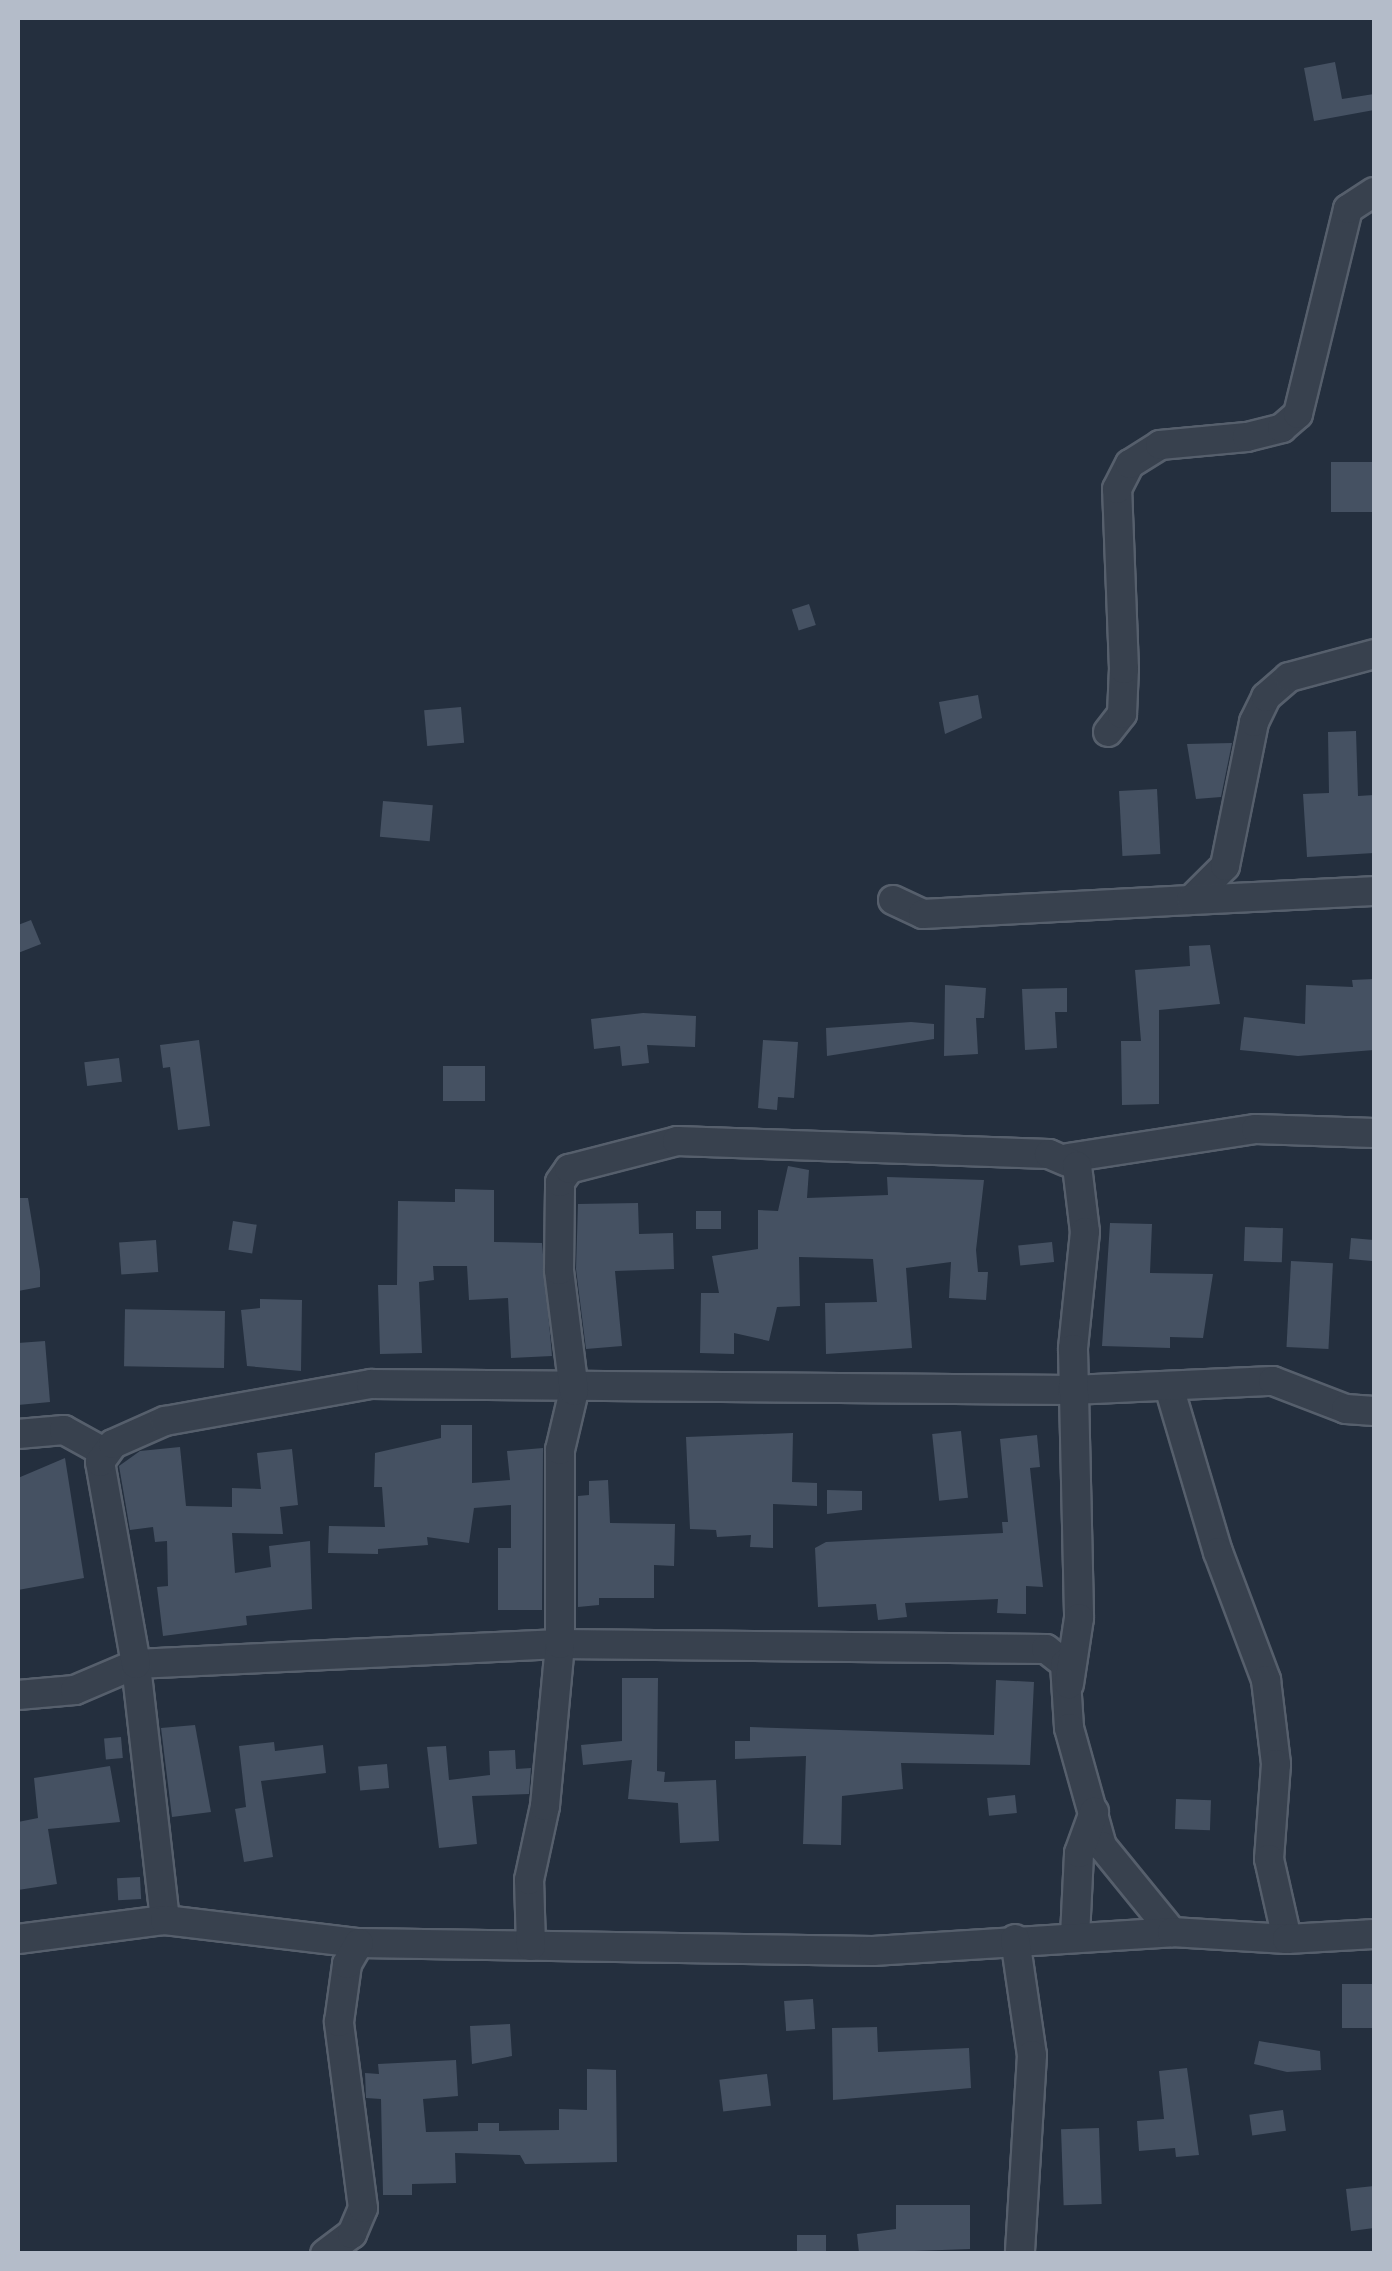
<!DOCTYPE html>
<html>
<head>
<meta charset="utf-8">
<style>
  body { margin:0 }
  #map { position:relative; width:1392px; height:2271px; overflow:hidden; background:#242f3e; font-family:"DM Sans",sans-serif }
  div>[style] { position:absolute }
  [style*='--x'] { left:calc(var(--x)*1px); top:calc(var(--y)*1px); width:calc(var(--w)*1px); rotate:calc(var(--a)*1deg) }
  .building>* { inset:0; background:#455162; transform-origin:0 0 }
  .roads { filter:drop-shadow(2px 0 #565f6c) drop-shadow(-2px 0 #565f6c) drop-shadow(0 2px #565f6c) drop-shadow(0 -2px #565f6c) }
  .minor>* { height:28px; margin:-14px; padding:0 14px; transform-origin:14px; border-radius:14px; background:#38414e }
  span { translate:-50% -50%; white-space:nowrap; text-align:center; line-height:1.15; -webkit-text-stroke:9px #1d2633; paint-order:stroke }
  .frame { position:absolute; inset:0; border:20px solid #b4bcc9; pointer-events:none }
</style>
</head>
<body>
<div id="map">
  <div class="building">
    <i style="clip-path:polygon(1335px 62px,1342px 99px,1374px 94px,1374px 110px,1314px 121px,1304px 68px)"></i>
    <i style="left:1374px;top:462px;width:50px;height:43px;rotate:90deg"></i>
    <i style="left:809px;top:604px;width:22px;height:18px;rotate:72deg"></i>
    <i style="clip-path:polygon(978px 695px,982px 718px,945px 734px,939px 702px)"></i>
    <i style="left:461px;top:707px;width:36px;height:37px;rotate:85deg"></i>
    <i style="clip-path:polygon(1356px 731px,1358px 796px,1374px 795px,1374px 853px,1307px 857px,1303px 794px,1329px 793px,1328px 732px)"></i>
    <i style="clip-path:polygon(1232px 743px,1221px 797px,1196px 799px,1187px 744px)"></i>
    <i style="left:1157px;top:789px;width:65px;height:38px;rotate:87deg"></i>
    <i style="left:383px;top:801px;width:50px;height:36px;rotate:5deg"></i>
    <i style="clip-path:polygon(31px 920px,41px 944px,18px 953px,18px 925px)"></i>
    <i style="clip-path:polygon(1210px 945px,1220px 1004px,1159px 1010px,1159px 1104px,1122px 1105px,1121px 1041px,1141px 1041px,1135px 970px,1190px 966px,1189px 946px)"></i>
    <i style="clip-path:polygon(1374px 979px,1374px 1050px,1298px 1056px,1240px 1050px,1244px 1017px,1305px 1024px,1306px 985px,1353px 987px,1352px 980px)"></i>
    <i style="clip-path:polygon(945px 985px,986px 988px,984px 1018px,976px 1018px,978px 1054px,944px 1056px)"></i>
    <i style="clip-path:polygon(1067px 988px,1067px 1012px,1055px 1012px,1057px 1048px,1025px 1050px,1022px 989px)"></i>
    <i style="clip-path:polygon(643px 1013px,696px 1016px,695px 1047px,647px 1045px,649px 1063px,622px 1066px,620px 1046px,594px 1049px,591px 1019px)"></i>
    <i style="clip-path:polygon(911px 1022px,934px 1024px,934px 1039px,827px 1056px,826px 1028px)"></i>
    <i style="clip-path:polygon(199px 1040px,210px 1126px,178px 1130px,170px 1067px,163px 1068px,160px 1045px)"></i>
    <i style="clip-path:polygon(763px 1040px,798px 1042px,794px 1098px,778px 1097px,777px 1110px,758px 1108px)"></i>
    <i style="left:119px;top:1058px;width:24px;height:35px;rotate:83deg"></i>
    <i style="left:443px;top:1066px;width:42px;height:35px"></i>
    <i style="clip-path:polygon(788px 1166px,809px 1170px,807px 1198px,888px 1195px,887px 1177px,984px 1180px,976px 1250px,978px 1272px,988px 1272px,986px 1300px,949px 1298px,951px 1262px,906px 1268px,912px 1348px,826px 1354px,825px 1303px,877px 1302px,873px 1259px,799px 1257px,800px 1306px,777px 1307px,769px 1341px,734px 1333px,734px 1354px,700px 1353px,701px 1293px,719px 1293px,712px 1256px,758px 1249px,758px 1210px,778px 1211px)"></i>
    <i style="clip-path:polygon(455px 1189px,494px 1190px,494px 1242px,542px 1243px,552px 1356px,511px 1358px,508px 1298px,469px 1300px,467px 1266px,433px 1266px,434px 1280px,419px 1282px,422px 1353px,380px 1354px,378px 1285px,397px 1285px,398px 1201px,455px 1202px)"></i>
    <i style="clip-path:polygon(18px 1198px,28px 1198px,40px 1271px,40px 1287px,18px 1291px)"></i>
    <i style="clip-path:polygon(638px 1203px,639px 1234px,673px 1233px,674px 1269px,615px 1271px,622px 1346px,586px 1349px,576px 1269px,578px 1204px)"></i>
    <i style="left:696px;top:1211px;width:25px;height:18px"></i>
    <i style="left:233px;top:1221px;width:24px;height:29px;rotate:9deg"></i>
    <i style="clip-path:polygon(1110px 1223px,1152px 1224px,1150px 1273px,1213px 1274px,1203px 1338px,1170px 1337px,1170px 1348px,1102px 1346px)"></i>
    <i style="left:1245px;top:1227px;width:38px;height:34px;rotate:2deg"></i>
    <i style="left:1351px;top:1238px;width:23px;height:21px;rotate:5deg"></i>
    <i style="left:156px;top:1240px;width:32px;height:37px;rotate:86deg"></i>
    <i style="left:1052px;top:1242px;width:20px;height:34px;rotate:84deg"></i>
    <i style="left:1291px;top:1261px;width:42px;height:86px;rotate:3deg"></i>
    <i style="clip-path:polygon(260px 1299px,302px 1300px,301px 1371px,247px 1366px,241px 1310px,260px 1308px)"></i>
    <i style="left:225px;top:1311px;width:57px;height:100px;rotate:91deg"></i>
    <i style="clip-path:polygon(45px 1341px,50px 1402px,18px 1405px,18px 1343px)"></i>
    <i style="clip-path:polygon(441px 1425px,472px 1425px,472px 1483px,510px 1480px,507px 1451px,543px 1448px,542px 1610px,498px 1610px,498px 1548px,511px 1548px,511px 1505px,474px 1508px,469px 1543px,427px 1537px,428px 1545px,378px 1549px,378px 1554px,328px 1553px,329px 1526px,385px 1527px,382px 1487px,374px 1487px,375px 1453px,441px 1438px)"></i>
    <i style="left:961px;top:1431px;width:67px;height:29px;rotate:84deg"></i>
    <i style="clip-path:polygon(793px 1433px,792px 1482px,817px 1483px,817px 1506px,773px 1504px,773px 1548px,750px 1547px,751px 1535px,717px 1537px,716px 1530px,690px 1529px,686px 1437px)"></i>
    <i style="clip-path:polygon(1037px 1435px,1040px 1467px,1030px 1468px,1043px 1587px,1026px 1586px,1026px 1614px,997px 1613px,998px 1599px,905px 1603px,907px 1617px,878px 1620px,876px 1604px,818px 1607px,815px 1548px,826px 1542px,1003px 1533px,1002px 1522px,1008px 1522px,1000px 1439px)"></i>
    <i style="clip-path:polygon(180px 1447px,186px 1506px,232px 1507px,232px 1488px,261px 1489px,257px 1453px,292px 1449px,298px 1505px,280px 1507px,283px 1534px,232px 1533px,235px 1573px,271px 1567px,269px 1546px,310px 1541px,312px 1609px,246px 1616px,247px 1625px,163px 1636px,157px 1587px,168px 1586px,167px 1541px,155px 1542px,153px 1527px,130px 1530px,119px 1466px,140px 1451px)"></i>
    <i style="clip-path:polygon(65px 1458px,84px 1578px,18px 1590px,18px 1478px)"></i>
    <i style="clip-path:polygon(608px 1480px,610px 1523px,675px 1524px,674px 1566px,654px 1565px,654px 1598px,599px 1598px,599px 1605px,578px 1607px,578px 1496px,589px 1495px,589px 1481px)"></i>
    <i style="clip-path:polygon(827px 1490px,862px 1491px,862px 1510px,827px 1514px)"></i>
    <i style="clip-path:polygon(622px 1678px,658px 1678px,657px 1771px,665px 1772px,664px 1782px,716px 1780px,719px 1841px,680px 1843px,678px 1803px,628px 1799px,632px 1760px,583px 1765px,581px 1745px,622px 1741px)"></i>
    <i style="clip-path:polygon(996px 1680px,1034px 1682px,1030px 1765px,901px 1763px,903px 1789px,842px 1796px,841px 1845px,803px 1844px,806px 1756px,735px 1759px,735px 1741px,750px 1741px,750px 1727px,994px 1735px)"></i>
    <i style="clip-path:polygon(195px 1725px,211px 1812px,172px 1817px,161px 1728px)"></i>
    <i style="left:121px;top:1737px;width:21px;height:17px;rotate:85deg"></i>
    <i style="clip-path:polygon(274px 1742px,275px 1751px,323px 1745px,326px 1773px,261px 1781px,273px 1857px,244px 1862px,235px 1809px,246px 1807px,239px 1746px)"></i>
    <i style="clip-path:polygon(446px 1746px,449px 1780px,490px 1775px,489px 1751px,515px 1750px,516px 1769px,531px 1768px,529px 1794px,472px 1796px,477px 1844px,439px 1848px,427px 1747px)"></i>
    <i style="left:387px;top:1764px;width:24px;height:29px;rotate:85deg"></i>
    <i style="clip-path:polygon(110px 1766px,120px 1822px,48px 1829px,57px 1884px,18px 1890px,18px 1822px,38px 1818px,34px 1778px)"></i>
    <i style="left:1015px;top:1795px;width:18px;height:28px;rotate:84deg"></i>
    <i style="left:1176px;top:1799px;width:35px;height:30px;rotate:2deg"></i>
    <i style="left:140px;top:1877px;width:22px;height:23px;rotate:87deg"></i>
    <i style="left:1374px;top:1984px;width:44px;height:32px;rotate:90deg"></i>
    <i style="left:813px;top:1999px;width:30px;height:29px;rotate:86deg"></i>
    <i style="clip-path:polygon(510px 2024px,512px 2056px,472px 2064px,470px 2026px)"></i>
    <i style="clip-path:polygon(877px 2027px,878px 2052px,969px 2048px,971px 2088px,833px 2100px,832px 2028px)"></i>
    <i style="clip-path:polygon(1259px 2041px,1320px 2051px,1321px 2070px,1287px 2072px,1254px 2064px)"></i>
    <i style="clip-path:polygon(456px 2060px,458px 2096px,423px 2099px,426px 2132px,478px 2131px,478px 2123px,499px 2123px,499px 2131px,559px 2130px,559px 2109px,587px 2110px,587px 2069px,616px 2070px,617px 2162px,525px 2164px,520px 2155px,455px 2153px,456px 2183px,412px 2184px,412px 2195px,383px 2195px,381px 2099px,366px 2098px,365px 2073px,379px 2074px,378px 2064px)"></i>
    <i style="clip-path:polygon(1187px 2068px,1199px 2155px,1176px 2157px,1175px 2148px,1139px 2151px,1137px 2121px,1164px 2119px,1159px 2071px)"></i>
    <i style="left:767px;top:2074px;width:32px;height:48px;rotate:83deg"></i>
    <i style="left:1283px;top:2110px;width:21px;height:34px;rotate:82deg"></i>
    <i style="left:1099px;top:2128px;width:76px;height:38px;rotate:88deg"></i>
    <i style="clip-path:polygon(1374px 2186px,1374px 2228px,1351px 2231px,1346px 2189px)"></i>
    <i style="clip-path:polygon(896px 2205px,970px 2205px,970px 2249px,859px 2253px,857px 2234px,896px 2229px)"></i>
    <i style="left:797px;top:2235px;width:29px;height:19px"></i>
  </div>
  <div class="roads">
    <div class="minor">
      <i style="--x:1108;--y:732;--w:23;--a:-52"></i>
      <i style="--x:1122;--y:714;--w:45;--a:-87.5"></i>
      <i style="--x:1124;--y:669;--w:180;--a:-92.2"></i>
      <i style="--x:1117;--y:489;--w:28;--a:-63"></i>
      <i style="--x:1130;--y:464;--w:36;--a:-32"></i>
      <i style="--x:1160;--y:445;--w:87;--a:-5.3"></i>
      <i style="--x:1247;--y:437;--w:36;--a:-14"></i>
      <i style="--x:1282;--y:428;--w:21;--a:-41"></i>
      <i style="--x:1298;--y:414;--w:211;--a:-76.3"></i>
      <i style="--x:1348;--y:209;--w:31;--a:-33"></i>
      <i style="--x:893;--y:900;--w:33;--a:25"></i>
      <i style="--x:923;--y:914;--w:268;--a:-3"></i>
      <i style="--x:1191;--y:900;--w:48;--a:-45"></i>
      <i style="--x:1225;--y:866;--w:147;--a:-78.6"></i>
      <i style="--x:1254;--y:722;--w:28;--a:-64"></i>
      <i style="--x:1266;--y:697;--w:30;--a:-41"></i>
      <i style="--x:1289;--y:677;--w:88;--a:-15.1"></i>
      <i style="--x:1191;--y:900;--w:183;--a:-2.8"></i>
      <i style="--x:1068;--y:1158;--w:190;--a:-8.8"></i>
      <i style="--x:1256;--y:1129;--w:118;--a:1.9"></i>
      <i style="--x:1169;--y:1387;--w:172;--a:73.5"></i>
      <i style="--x:1218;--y:1552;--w:137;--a:69.4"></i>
      <i style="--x:1266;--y:1680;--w:85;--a:83.2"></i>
      <i style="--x:1276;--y:1764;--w:95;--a:94.2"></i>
      <i style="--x:1269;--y:1859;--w:82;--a:77.3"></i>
      <i style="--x:18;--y:1434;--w:46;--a:-5"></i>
      <i style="--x:64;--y:1430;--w:46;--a:28.8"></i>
      <i style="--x:18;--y:1695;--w:57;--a:-5"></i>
      <i style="--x:75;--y:1690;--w:66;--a:-23.1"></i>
      <i style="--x:136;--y:1664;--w:424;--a:-2.7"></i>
      <i style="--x:560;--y:1644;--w:486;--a:0.6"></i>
      <i style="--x:1046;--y:1649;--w:24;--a:38"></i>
      <i style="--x:1065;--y:1664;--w:64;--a:86.4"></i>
      <i style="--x:1069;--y:1728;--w:123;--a:74.4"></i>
      <i style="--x:1102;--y:1846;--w:111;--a:50.9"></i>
      <i style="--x:165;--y:1920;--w:258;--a:-96.5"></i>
      <i style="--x:136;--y:1664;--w:205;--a:-100.1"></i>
      <i style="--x:100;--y:1462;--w:22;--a:-54"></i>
      <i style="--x:113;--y:1444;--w:57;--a:-23.9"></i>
      <i style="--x:165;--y:1421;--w:209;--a:-10.2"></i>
      <i style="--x:371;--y:1384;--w:701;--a:0.49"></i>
      <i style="--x:1072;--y:1390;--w:201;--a:-2.6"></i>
      <i style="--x:1273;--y:1381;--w:78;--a:21"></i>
      <i style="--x:1346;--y:1409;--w:28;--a:4"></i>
      <i style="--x:1075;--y:1936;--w:83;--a:-87.2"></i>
      <i style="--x:1079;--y:1853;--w:44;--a:-69.9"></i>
      <i style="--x:18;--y:1939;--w:148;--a:-7.4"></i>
      <i style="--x:165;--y:1920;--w:195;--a:6.8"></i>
      <i style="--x:359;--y:1943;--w:514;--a:0.89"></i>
      <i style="--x:873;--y:1951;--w:300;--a:-3.6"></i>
      <i style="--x:1172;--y:1932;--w:115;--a:3.5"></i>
      <i style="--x:1287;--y:1939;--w:87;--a:-3.3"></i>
      <i style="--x:1015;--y:1939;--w:117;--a:81.7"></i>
      <i style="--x:1032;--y:2055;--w:199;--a:93.5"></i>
      <i style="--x:531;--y:1946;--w:66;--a:-91.7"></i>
      <i style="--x:529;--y:1880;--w:76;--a:-77.8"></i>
      <i style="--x:545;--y:1806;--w:163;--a:-84.7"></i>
      <i style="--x:560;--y:1644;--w:194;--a:-90"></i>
      <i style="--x:560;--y:1450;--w:61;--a:-76.7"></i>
      <i style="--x:574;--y:1391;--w:122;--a:-97.1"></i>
      <i style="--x:559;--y:1270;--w:88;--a:-89.3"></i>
      <i style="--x:560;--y:1182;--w:16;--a:-55"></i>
      <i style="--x:569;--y:1169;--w:112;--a:-14.5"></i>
      <i style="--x:677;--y:1141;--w:372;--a:2"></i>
      <i style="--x:1049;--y:1154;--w:30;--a:23"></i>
      <i style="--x:1077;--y:1166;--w:66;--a:83.1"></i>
      <i style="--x:1085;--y:1232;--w:118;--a:95.9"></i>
      <i style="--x:1073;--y:1349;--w:269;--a:88.7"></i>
      <i style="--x:1079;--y:1618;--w:67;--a:98.6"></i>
      <i style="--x:325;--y:2254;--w:34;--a:-37"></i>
      <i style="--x:352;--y:2234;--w:28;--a:-67"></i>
      <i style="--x:363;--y:2208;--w:188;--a:-97.4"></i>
      <i style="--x:339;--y:2022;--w:59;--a:-82.1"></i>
      <i style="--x:347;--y:1964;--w:24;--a:-60"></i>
    </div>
  </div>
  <div class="frame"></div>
</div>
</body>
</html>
